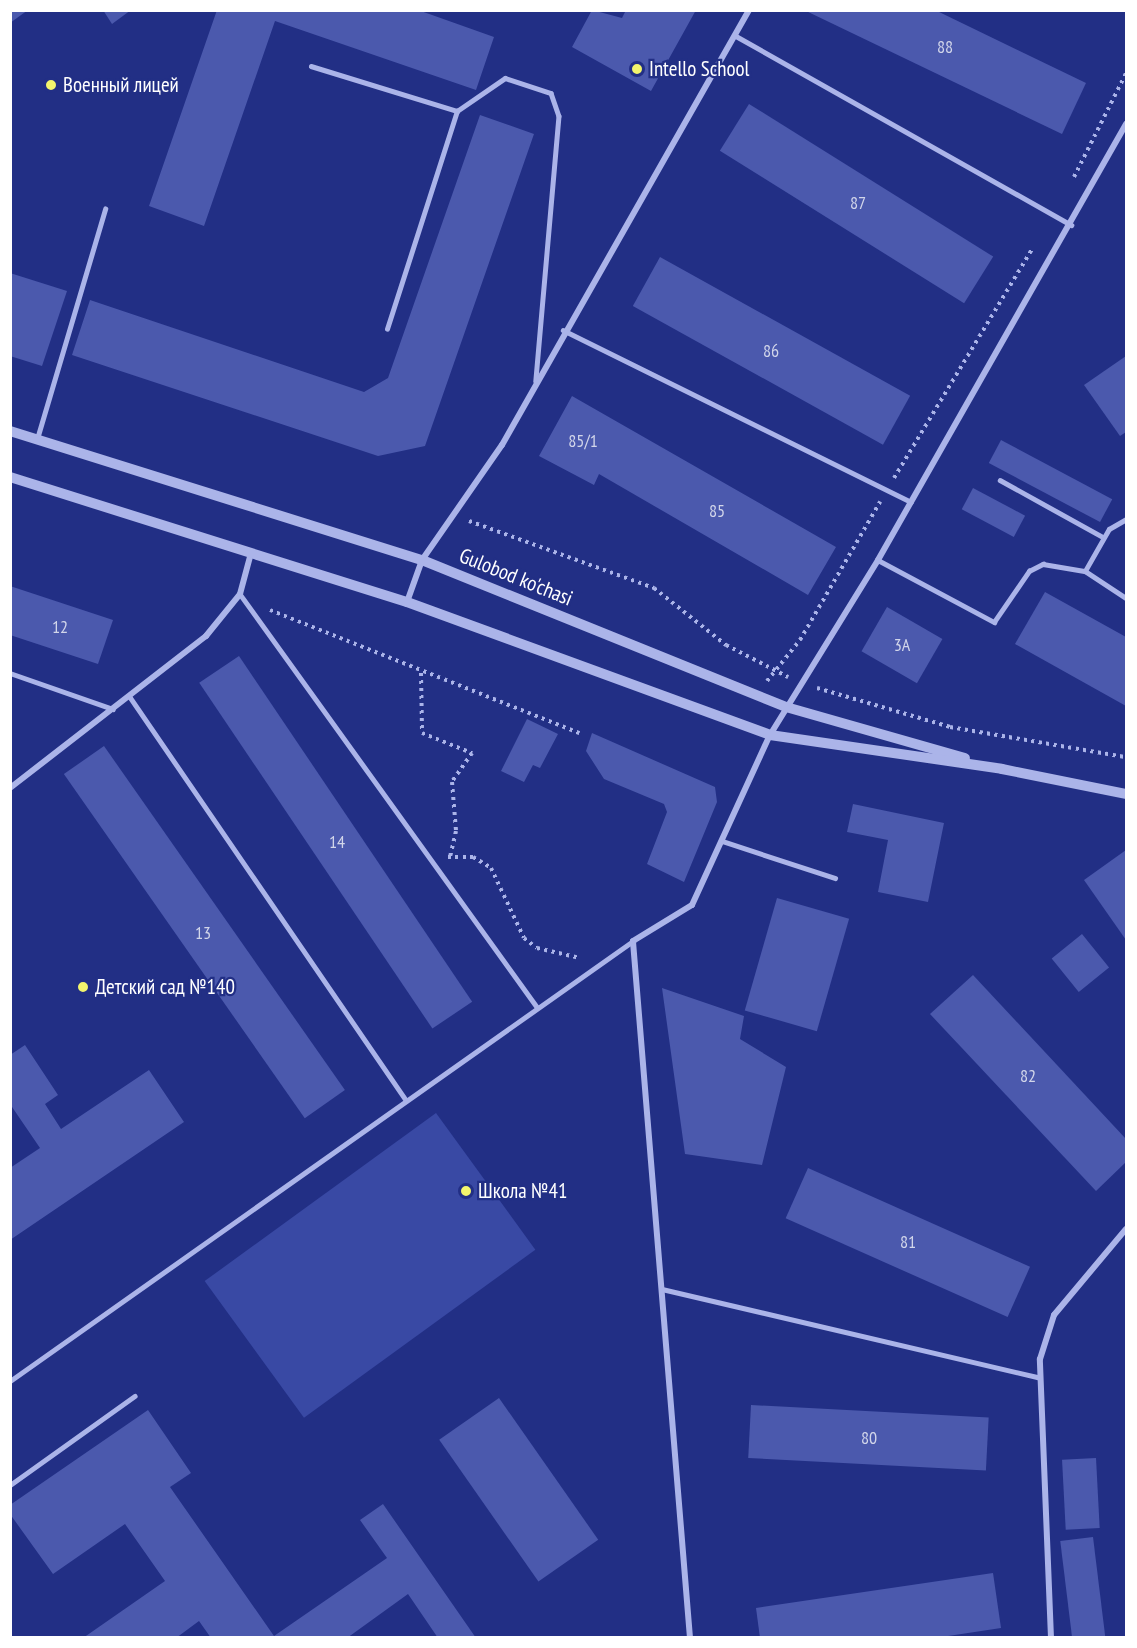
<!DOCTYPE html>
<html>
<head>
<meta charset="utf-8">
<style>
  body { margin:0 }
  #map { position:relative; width:1137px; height:1648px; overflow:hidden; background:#222f85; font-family:"PT Sans Narrow",sans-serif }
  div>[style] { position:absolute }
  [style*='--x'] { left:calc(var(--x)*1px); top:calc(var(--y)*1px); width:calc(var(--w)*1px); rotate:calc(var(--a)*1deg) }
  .green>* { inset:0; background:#3949a4; transform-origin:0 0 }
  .building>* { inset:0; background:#4b59ad; transform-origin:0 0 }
  .path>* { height:4px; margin-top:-2px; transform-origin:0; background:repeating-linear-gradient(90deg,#abb4e9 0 3px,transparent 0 7.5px) }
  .service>* { height:4.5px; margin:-2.25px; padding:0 2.25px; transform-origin:2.25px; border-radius:2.25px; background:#abb4e9 }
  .minor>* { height:6px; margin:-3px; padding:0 3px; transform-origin:3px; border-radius:3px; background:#abb4e9 }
  .tertiary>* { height:10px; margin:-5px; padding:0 5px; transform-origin:5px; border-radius:5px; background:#abb4e9 }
  .dots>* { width:16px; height:16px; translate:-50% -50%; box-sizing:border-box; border:3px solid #222f85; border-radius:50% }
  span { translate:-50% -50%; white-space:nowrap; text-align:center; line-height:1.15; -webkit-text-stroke:4.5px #222f85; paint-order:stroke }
  .number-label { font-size:18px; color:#d2d6ea }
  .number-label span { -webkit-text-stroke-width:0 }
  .poi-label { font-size:21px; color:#fff }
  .left { translate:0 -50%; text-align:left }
  .street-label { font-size:21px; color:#fff }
  .frame { position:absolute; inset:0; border:12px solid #fff; pointer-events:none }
</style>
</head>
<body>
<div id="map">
  <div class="green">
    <i style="left:436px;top:1113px;width:169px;height:286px;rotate:54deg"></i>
  </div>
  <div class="building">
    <i style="clip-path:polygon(10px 10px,28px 10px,10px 23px)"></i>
    <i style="clip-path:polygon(103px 10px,131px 10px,112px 24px)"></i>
    <i style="clip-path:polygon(217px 10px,418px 10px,494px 37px,476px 90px,275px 21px,204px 226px,149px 206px)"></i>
    <i style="clip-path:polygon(592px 10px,622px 18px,626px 10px,696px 10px,651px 91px,572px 47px)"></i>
    <i style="clip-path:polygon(804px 10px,935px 10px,1086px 83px,1062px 134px)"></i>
    <i style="left:749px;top:104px;width:288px;height:55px;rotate:32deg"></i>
    <i style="clip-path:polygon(480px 115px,534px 134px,425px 446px,378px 456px,72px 355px,90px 300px,364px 392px,388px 378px)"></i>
    <i style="left:660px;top:257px;width:286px;height:56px;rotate:29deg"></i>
    <i style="clip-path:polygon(10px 273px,67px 291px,42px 366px,10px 356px)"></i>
    <i style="clip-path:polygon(1126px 356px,1126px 432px,1120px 436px,1084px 385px)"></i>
    <i style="clip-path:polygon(572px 396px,836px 547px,808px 595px,599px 474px,594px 485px,539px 456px)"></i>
    <i style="left:1001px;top:440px;width:126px;height:26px;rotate:28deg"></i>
    <i style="left:973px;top:488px;width:59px;height:24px;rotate:28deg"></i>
    <i style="clip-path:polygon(10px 586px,113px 620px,98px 664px,10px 635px)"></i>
    <i style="clip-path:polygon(1045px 592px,1126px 637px,1126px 706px,1015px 644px)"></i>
    <i style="left:887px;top:607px;width:64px;height:51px;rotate:30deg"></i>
    <i style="left:239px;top:656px;width:417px;height:48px;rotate:56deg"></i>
    <i style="clip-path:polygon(527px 719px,558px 734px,540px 768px,533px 765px,524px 782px,501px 771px)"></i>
    <i style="clip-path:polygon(592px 733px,715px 787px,717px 802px,684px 882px,647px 864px,667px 812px,664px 804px,604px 779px,586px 751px)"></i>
    <i style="left:104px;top:746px;width:420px;height:49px;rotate:55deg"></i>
    <i style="clip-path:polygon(853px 804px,944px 823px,928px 902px,878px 892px,888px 840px,847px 832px)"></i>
    <i style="clip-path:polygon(1126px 850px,1126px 940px,1084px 880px)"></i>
    <i style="left:777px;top:898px;width:75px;height:117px;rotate:16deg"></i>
    <i style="left:1082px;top:934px;width:43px;height:39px;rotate:51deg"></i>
    <i style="clip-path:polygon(973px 975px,1126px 1139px,1126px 1162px,1096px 1191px,930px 1014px)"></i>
    <i style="clip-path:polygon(662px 988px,744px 1016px,740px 1039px,786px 1067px,762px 1165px,685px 1154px)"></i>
    <i style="clip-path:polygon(25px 1045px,58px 1095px,45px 1104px,61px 1129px,149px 1070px,184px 1122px,10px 1240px,10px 1168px,40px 1148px,10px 1104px,10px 1055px)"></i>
    <i style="left:808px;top:1168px;width:243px;height:55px;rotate:24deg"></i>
    <i style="left:499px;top:1398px;width:173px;height:73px;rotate:55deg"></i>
    <i style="left:751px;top:1405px;width:238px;height:53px;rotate:3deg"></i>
    <i style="clip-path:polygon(148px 1410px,191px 1473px,170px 1487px,274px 1636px,387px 1558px,360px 1520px,383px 1504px,476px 1638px,438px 1638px,408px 1594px,347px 1638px,211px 1638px,199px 1621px,176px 1638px,83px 1638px,165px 1581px,125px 1524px,53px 1574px,10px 1514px,10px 1505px)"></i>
    <i style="left:1096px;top:1458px;width:70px;height:34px;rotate:87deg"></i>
    <i style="left:1093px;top:1537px;width:102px;height:33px;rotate:83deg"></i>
    <i style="clip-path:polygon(993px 1573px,1001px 1628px,935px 1638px,760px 1638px,756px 1608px)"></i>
  </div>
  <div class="path">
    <i style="--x:1074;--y:177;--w:116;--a:-63.4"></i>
    <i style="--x:894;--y:478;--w:269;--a:-58.9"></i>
    <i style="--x:469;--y:521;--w:197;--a:19.9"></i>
    <i style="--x:654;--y:588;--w:92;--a:38.4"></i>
    <i style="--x:726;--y:645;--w:70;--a:27.3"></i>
    <i style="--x:270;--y:610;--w:333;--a:21.7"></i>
    <i style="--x:421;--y:673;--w:60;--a:89"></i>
    <i style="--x:422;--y:733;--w:54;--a:21.8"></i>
    <i style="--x:472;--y:753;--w:35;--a:125"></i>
    <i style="--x:452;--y:782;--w:49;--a:85.3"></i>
    <i style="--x:456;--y:831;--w:26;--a:103"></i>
    <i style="--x:767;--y:681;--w:53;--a:-51.2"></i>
    <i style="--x:800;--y:640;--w:160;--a:-59.9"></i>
    <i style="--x:817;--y:688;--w:139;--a:16.3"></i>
    <i style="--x:950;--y:727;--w:179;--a:9.7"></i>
    <i style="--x:448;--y:857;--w:25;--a:0"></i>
    <i style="--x:473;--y:857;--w:21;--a:31"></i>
    <i style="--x:491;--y:868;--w:77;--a:64.8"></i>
    <i style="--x:524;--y:938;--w:16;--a:38"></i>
    <i style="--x:537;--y:948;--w:44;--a:13.1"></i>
  </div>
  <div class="service">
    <i style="--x:736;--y:36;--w:385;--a:29.4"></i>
    <i style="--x:311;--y:66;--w:153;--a:17.1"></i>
    <i style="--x:387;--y:329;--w:229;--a:-72.2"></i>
    <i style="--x:457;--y:111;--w:58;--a:-34.5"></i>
    <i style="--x:505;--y:78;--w:48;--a:18.1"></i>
    <i style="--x:551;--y:93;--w:24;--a:71"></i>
    <i style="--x:559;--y:116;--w:266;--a:95"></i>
    <i style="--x:563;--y:330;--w:388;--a:26.3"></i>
    <i style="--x:37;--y:439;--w:240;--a:-73.5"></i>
    <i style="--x:1000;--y:480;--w:118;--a:29"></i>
    <i style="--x:878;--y:560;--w:132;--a:28.1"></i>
    <i style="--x:994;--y:622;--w:62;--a:-55.5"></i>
    <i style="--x:1029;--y:571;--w:16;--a:-27"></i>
    <i style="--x:1043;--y:564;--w:43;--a:9.5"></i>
    <i style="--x:1085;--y:571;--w:48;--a:-60.3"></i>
    <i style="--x:1109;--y:529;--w:20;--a:-30"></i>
    <i style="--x:1085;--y:571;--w:49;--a:33.4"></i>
    <i style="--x:240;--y:594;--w:509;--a:54.28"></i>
    <i style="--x:10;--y:673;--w:109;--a:19.3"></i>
    <i style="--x:130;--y:697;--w:488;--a:55.6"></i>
    <i style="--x:722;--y:841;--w:119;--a:18.1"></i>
    <i style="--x:662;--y:1289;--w:386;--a:13.2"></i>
    <i style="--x:10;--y:1381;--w:763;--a:-35.23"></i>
    <i style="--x:10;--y:1485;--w:153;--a:-35.5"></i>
  </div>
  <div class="minor">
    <i style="--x:407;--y:602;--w:45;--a:-70.3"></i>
    <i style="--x:422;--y:560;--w:140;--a:-55.2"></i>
    <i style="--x:502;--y:445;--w:500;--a:-60.41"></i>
    <i style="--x:10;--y:788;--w:248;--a:-37.8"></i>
    <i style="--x:206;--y:636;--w:54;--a:-51"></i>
    <i style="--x:240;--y:594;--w:42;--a:-75"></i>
    <i style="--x:690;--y:1638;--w:699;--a:-94.68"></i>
    <i style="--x:633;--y:941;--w:69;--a:-31.4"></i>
    <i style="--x:692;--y:905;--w:187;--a:-65.4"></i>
    <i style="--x:770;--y:735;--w:206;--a:-58.3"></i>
    <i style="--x:878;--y:560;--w:502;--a:-60.37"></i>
    <i style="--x:1051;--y:1638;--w:279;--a:-92.3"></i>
    <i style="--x:1040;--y:1359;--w:46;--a:-72.3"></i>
    <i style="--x:1054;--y:1315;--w:112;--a:-50.1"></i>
  </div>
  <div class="tertiary">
    <i style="--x:10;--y:431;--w:432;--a:17.4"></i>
    <i style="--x:422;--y:560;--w:393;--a:22"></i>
    <i style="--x:786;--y:707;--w:186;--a:15.9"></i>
    <i style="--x:10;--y:477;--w:416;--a:17.5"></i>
    <i style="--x:407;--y:602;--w:387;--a:20.1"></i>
    <i style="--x:770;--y:735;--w:234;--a:8.3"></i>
    <i style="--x:1002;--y:769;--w:126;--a:11.4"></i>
  </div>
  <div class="dots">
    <i style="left:637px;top:69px;background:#f3f56d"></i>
    <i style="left:51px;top:85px;background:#f3f56d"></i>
    <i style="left:83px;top:987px;background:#f3f56d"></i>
    <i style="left:466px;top:1191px;background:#f3f56d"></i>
  </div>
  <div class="number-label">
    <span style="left:945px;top:47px">88</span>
    <span style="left:858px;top:203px">87</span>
    <span style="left:771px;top:351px">86</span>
    <span style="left:583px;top:441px">85/1</span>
    <span style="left:717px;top:511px">85</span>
    <span style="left:60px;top:627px">12</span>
    <span style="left:902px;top:645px">3A</span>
    <span style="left:337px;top:842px">14</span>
    <span style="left:203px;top:933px">13</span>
    <span style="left:1028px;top:1076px">82</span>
    <span style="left:908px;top:1242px">81</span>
    <span style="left:869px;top:1438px">80</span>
  </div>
  <div class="poi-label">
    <span class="left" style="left:649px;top:69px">Intello School</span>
    <span class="left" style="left:63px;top:85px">Военный лицей</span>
    <span class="left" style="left:95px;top:987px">Детский сад №140</span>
    <span class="left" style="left:478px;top:1191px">Школа №41</span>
  </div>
  <div class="street-label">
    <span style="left:516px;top:577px;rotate:22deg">Gulobod ko'chasi</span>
  </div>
  <div class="frame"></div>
</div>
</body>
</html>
